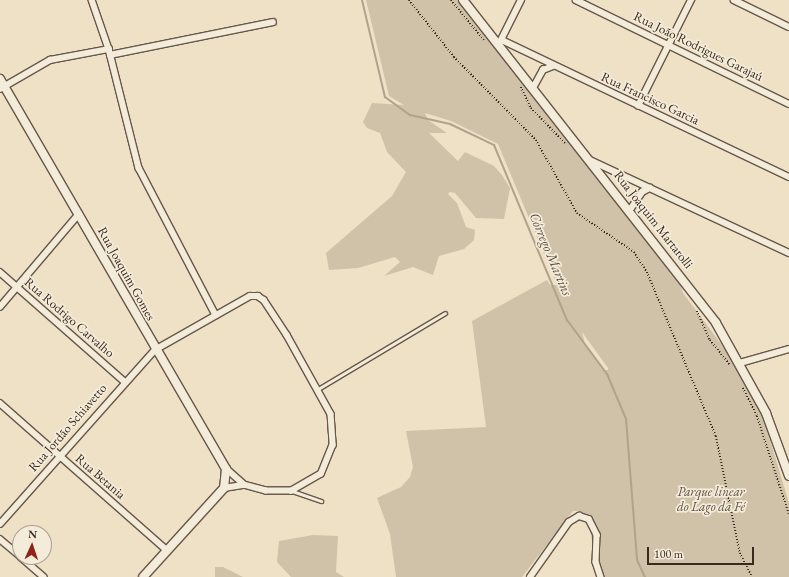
<!DOCTYPE html>
<html>
<head>
<meta charset="utf-8">
<style>
  body { margin:0 }
  #map { position:relative; width:789px; height:577px; overflow:hidden; background:#eee1c6; font-family:"EB Garamond",serif }
  div>[style] { position:absolute }
  [style*='--x'] { left:calc(var(--x)*1px); top:calc(var(--y)*1px); width:calc(var(--w)*1px); rotate:calc(var(--a)*1deg) }
  .green>* { inset:0; background:#d0c2a9 }
  .stream>* { height:2px; margin:-1px; padding:0 1px; transform-origin:1px; border-radius:1px; background:#b1a28d }
  .path>* { height:1.5px; margin-top:-0.75px; transform-origin:0; background:repeating-linear-gradient(90deg,#3b291e 0 1px,transparent 0 3px) }
  .roads { filter:drop-shadow(1px 0 #685748) drop-shadow(-1px 0 #685748) drop-shadow(0 1px #685748) drop-shadow(0 -1px #685748) }
  .lane>* { height:3px; margin:-1.5px; padding:0 1.5px; transform-origin:1.5px; border-radius:1.5px; background:#f4ecda }
  .street>* { height:5.5px; margin:-2.75px; padding:0 2.75px; transform-origin:2.75px; border-radius:2.75px; background:#f4ecda }
  .secondary>* { height:8px; margin:-4px; padding:0 4px; transform-origin:4px; border-radius:4px; background:#f4ecda }
  span { translate:-50% -50%; white-space:nowrap; text-align:center; line-height:1.15; -webkit-text-stroke:3.5px #f4ecda; paint-order:stroke }
  .street-label { font-size:13px; color:#3b291e }
  .park-label { font-size:13px; color:#604f41; font-style:italic }
  .water-label { font-size:14px; color:#5e4d3f; font-style:italic }
  .north { position:absolute; left:12px; top:525px; width:40px; height:40px; box-sizing:border-box; background:#f4ecda; border:1px solid #aa9e8f; border-radius:50%; rotate:3deg; font-size:11px; font-weight:700; line-height:16px; text-align:center; color:#3b291e }
  .north::after { content:''; display:block; margin:auto; width:14px; height:18px; background:#8f2418; clip-path:polygon(50% 0,100% 100%,50% 72%,0 100%) }
  .scale { position:absolute; left:647px; top:547px; width:107px; height:18px; box-sizing:border-box; border:2px solid #3b291e; border-top:0; padding-left:5px; font-size:12px; line-height:14px; white-space:nowrap; color:#3b291e; -webkit-text-stroke:3px #f4ecda; paint-order:stroke }
</style>
</head>
<body>
<div id="map">
  <div class="green">
    <i style="clip-path:polygon(evenodd,366px 0,457px 0,680px 284px,683px 293px,736px 364px,763px 417px,789px 503px,789px 577px,598px 577px,589px 523px,577px 511px,573px 511px,522px 577px,396px 577px,390px 534px,377px 498px,401px 487px,410px 477px,413px 467px,406px 431px,486px 427px,472px 321px,547px 280px,550px 285px,557px 285px,498px 144px,451px 121px,425px 113px,428px 120px,447px 133px,429px 133px,458px 161px,465px 152px,494px 166px,502px 175px,510px 188px,504px 219px,476px 218px,455px 193px,450px 192px,448px 194px,457px 203px,466px 227px,475px 230px,474px 240px,464px 249px,439px 256px,433px 275px,413px 267px,384px 276px,400px 262px,395px 257px,358px 268px,329px 270px,326px 253px,392px 196px,406px 172px,387px 152px,380px 133px,367px 128px,363px 122px,372px 103px,404px 105px,389px 96px,366px 0,582px 332px,608px 368px,608px 370px,604px 370px,585px 344px,582px 332px)"></i>
    <i style="clip-path:polygon(313px 535px,338px 536px,336px 572px,344px 577px,291px 577px,277px 562px,279px 541px)"></i>
    <i style="clip-path:polygon(215px 567px,223px 567px,243px 577px,215px 577px)"></i>
  </div>
  <div class="stream">
    <i style="--x:362;--y:0;--w:100;--a:76.7"></i>
    <i style="--x:385;--y:97;--w:31;--a:36"></i>
    <i style="--x:410;--y:115;--w:41;--a:12.7"></i>
    <i style="--x:450;--y:124;--w:49;--a:25.5"></i>
    <i style="--x:494;--y:145;--w:190;--a:67.4"></i>
    <i style="--x:567;--y:320;--w:67;--a:53.5"></i>
    <i style="--x:607;--y:374;--w:49;--a:67.1"></i>
    <i style="--x:626;--y:419;--w:141;--a:85.5"></i>
    <i style="--x:637;--y:560;--w:19;--a:65"></i>
  </div>
  <div class="path">
    <i style="--x:409;--y:0;--w:73;--a:51.7"></i>
    <i style="--x:454;--y:57;--w:117;--a:45.3"></i>
    <i style="--x:536;--y:140;--w:84;--a:60.7"></i>
    <i style="--x:577;--y:213;--w:69;--a:34.4"></i>
    <i style="--x:634;--y:252;--w:24;--a:57"></i>
    <i style="--x:647;--y:272;--w:178;--a:67.2"></i>
    <i style="--x:716;--y:436;--w:119;--a:78.4"></i>
    <i style="--x:740;--y:553;--w:27;--a:63"></i>
    <i style="--x:451;--y:0;--w:52;--a:50.5"></i>
    <i style="--x:521;--y:87;--w:23;--a:65"></i>
    <i style="--x:531;--y:108;--w:49;--a:45.8"></i>
    <i style="--x:697;--y:311;--w:32;--a:66"></i>
    <i style="--x:710;--y:340;--w:32;--a:51"></i>
    <i style="--x:743;--y:388;--w:31;--a:63"></i>
    <i style="--x:757;--y:416;--w:103;--a:71.9"></i>
  </div>
  <div class="roads">
    <div class="lane">
      <i style="--x:318;--y:389;--w:148;--a:-30.9"></i>
      <i style="--x:292;--y:491;--w:31;--a:19"></i>
    </div>
    <div class="street">
      <i style="--x:92;--y:0;--w:52;--a:70.9"></i>
      <i style="--x:109;--y:49;--w:123;--a:75.9"></i>
      <i style="--x:139;--y:168;--w:166;--a:62.4"></i>
      <i style="--x:576;--y:0;--w:237;--a:26"></i>
      <i style="--x:734;--y:0;--w:61;--a:26.1"></i>
      <i style="--x:502;--y:40;--w:318;--a:25.5"></i>
      <i style="--x:500;--y:42;--w:47;--a:-63.4"></i>
      <i style="--x:110;--y:55;--w:166;--a:-11.4"></i>
      <i style="--x:533;--y:88;--w:21;--a:-61"></i>
      <i style="--x:543;--y:70;--w:11;--a:-22"></i>
      <i style="--x:0;--y:89;--w:58;--a:-30.1"></i>
      <i style="--x:50;--y:60;--w:60;--a:-10.6"></i>
      <i style="--x:638;--y:106;--w:119;--a:-63.4"></i>
      <i style="--x:590;--y:160;--w:220;--a:25"></i>
      <i style="--x:630;--y:210;--w:22;--a:-56"></i>
      <i style="--x:642;--y:192;--w:9;--a:-27"></i>
      <i style="--x:0;--y:272;--w:165;--a:41.3"></i>
      <i style="--x:0;--y:307;--w:122;--a:-49.7"></i>
      <i style="--x:740;--y:363;--w:51;--a:-15.9"></i>
      <i style="--x:0;--y:403;--w:222;--a:41.4"></i>
      <i style="--x:224;--y:488;--w:20;--a:-9"></i>
      <i style="--x:0;--y:524;--w:233;--a:-48.3"></i>
      <i style="--x:155;--y:350;--w:109;--a:-29.6"></i>
      <i style="--x:250;--y:296;--w:8;--a:0"></i>
      <i style="--x:258;--y:296;--w:7;--a:34"></i>
      <i style="--x:264;--y:300;--w:42;--a:56.7"></i>
      <i style="--x:287;--y:335;--w:90;--a:60.9"></i>
      <i style="--x:331;--y:414;--w:31;--a:86"></i>
      <i style="--x:333;--y:445;--w:31;--a:112"></i>
      <i style="--x:321;--y:474;--w:34;--a:150"></i>
      <i style="--x:292;--y:491;--w:26;--a:180"></i>
      <i style="--x:266;--y:491;--w:23;--a:-165"></i>
      <i style="--x:244;--y:485;--w:24;--a:-138"></i>
      <i style="--x:0;--y:539;--w:26;--a:40"></i>
      <i style="--x:21;--y:557;--w:30;--a:41"></i>
      <i style="--x:530;--y:577;--w:67;--a:-54.7"></i>
      <i style="--x:569;--y:522;--w:12;--a:-31"></i>
      <i style="--x:579;--y:516;--w:10;--a:17"></i>
      <i style="--x:589;--y:519;--w:18;--a:63"></i>
      <i style="--x:597;--y:535;--w:27;--a:92"></i>
      <i style="--x:596;--y:562;--w:16;--a:72"></i>
    </div>
    <div class="secondary">
      <i style="--x:463;--y:0;--w:410;--a:51.9"></i>
      <i style="--x:716;--y:323;--w:103;--a:60.9"></i>
      <i style="--x:766;--y:413;--w:67;--a:69.9"></i>
      <i style="--x:0;--y:79;--w:451;--a:59.9"></i>
      <i style="--x:226;--y:469;--w:19;--a:96"></i>
      <i style="--x:224;--y:488;--w:120;--a:132.3"></i>
    </div>
  </div>
  <div class="street-label">
    <span style="left:698px;top:47px;rotate:26deg">Rua João Rodrigues Garajaú</span>
    <span style="left:650px;top:99px;rotate:25deg">Rua Francisco Garcia</span>
    <span style="left:653px;top:220px;rotate:52deg">Rua Joaquim Martarolli</span>
    <span style="left:126px;top:274px;rotate:61deg">Rua Joaquim Gomes</span>
    <span style="left:69px;top:318px;rotate:41deg">Rua Rodrigo Carvalho</span>
    <span style="left:68px;top:428px;rotate:-49deg">Rua Jordão Schiavetto</span>
    <span style="left:100px;top:477px;rotate:41deg">Rua Betania</span>
  </div>
  <div class="park-label">
    <span style="left:711px;top:500px">Parque linear<br>do Lago da Fé</span>
  </div>
  <div class="water-label">
    <span style="left:551px;top:254px;rotate:67deg">Córrego Martins</span>
  </div>
  <div class="north">N</div>
  <div class="scale">100 m</div>
</div>
</body>
</html>
